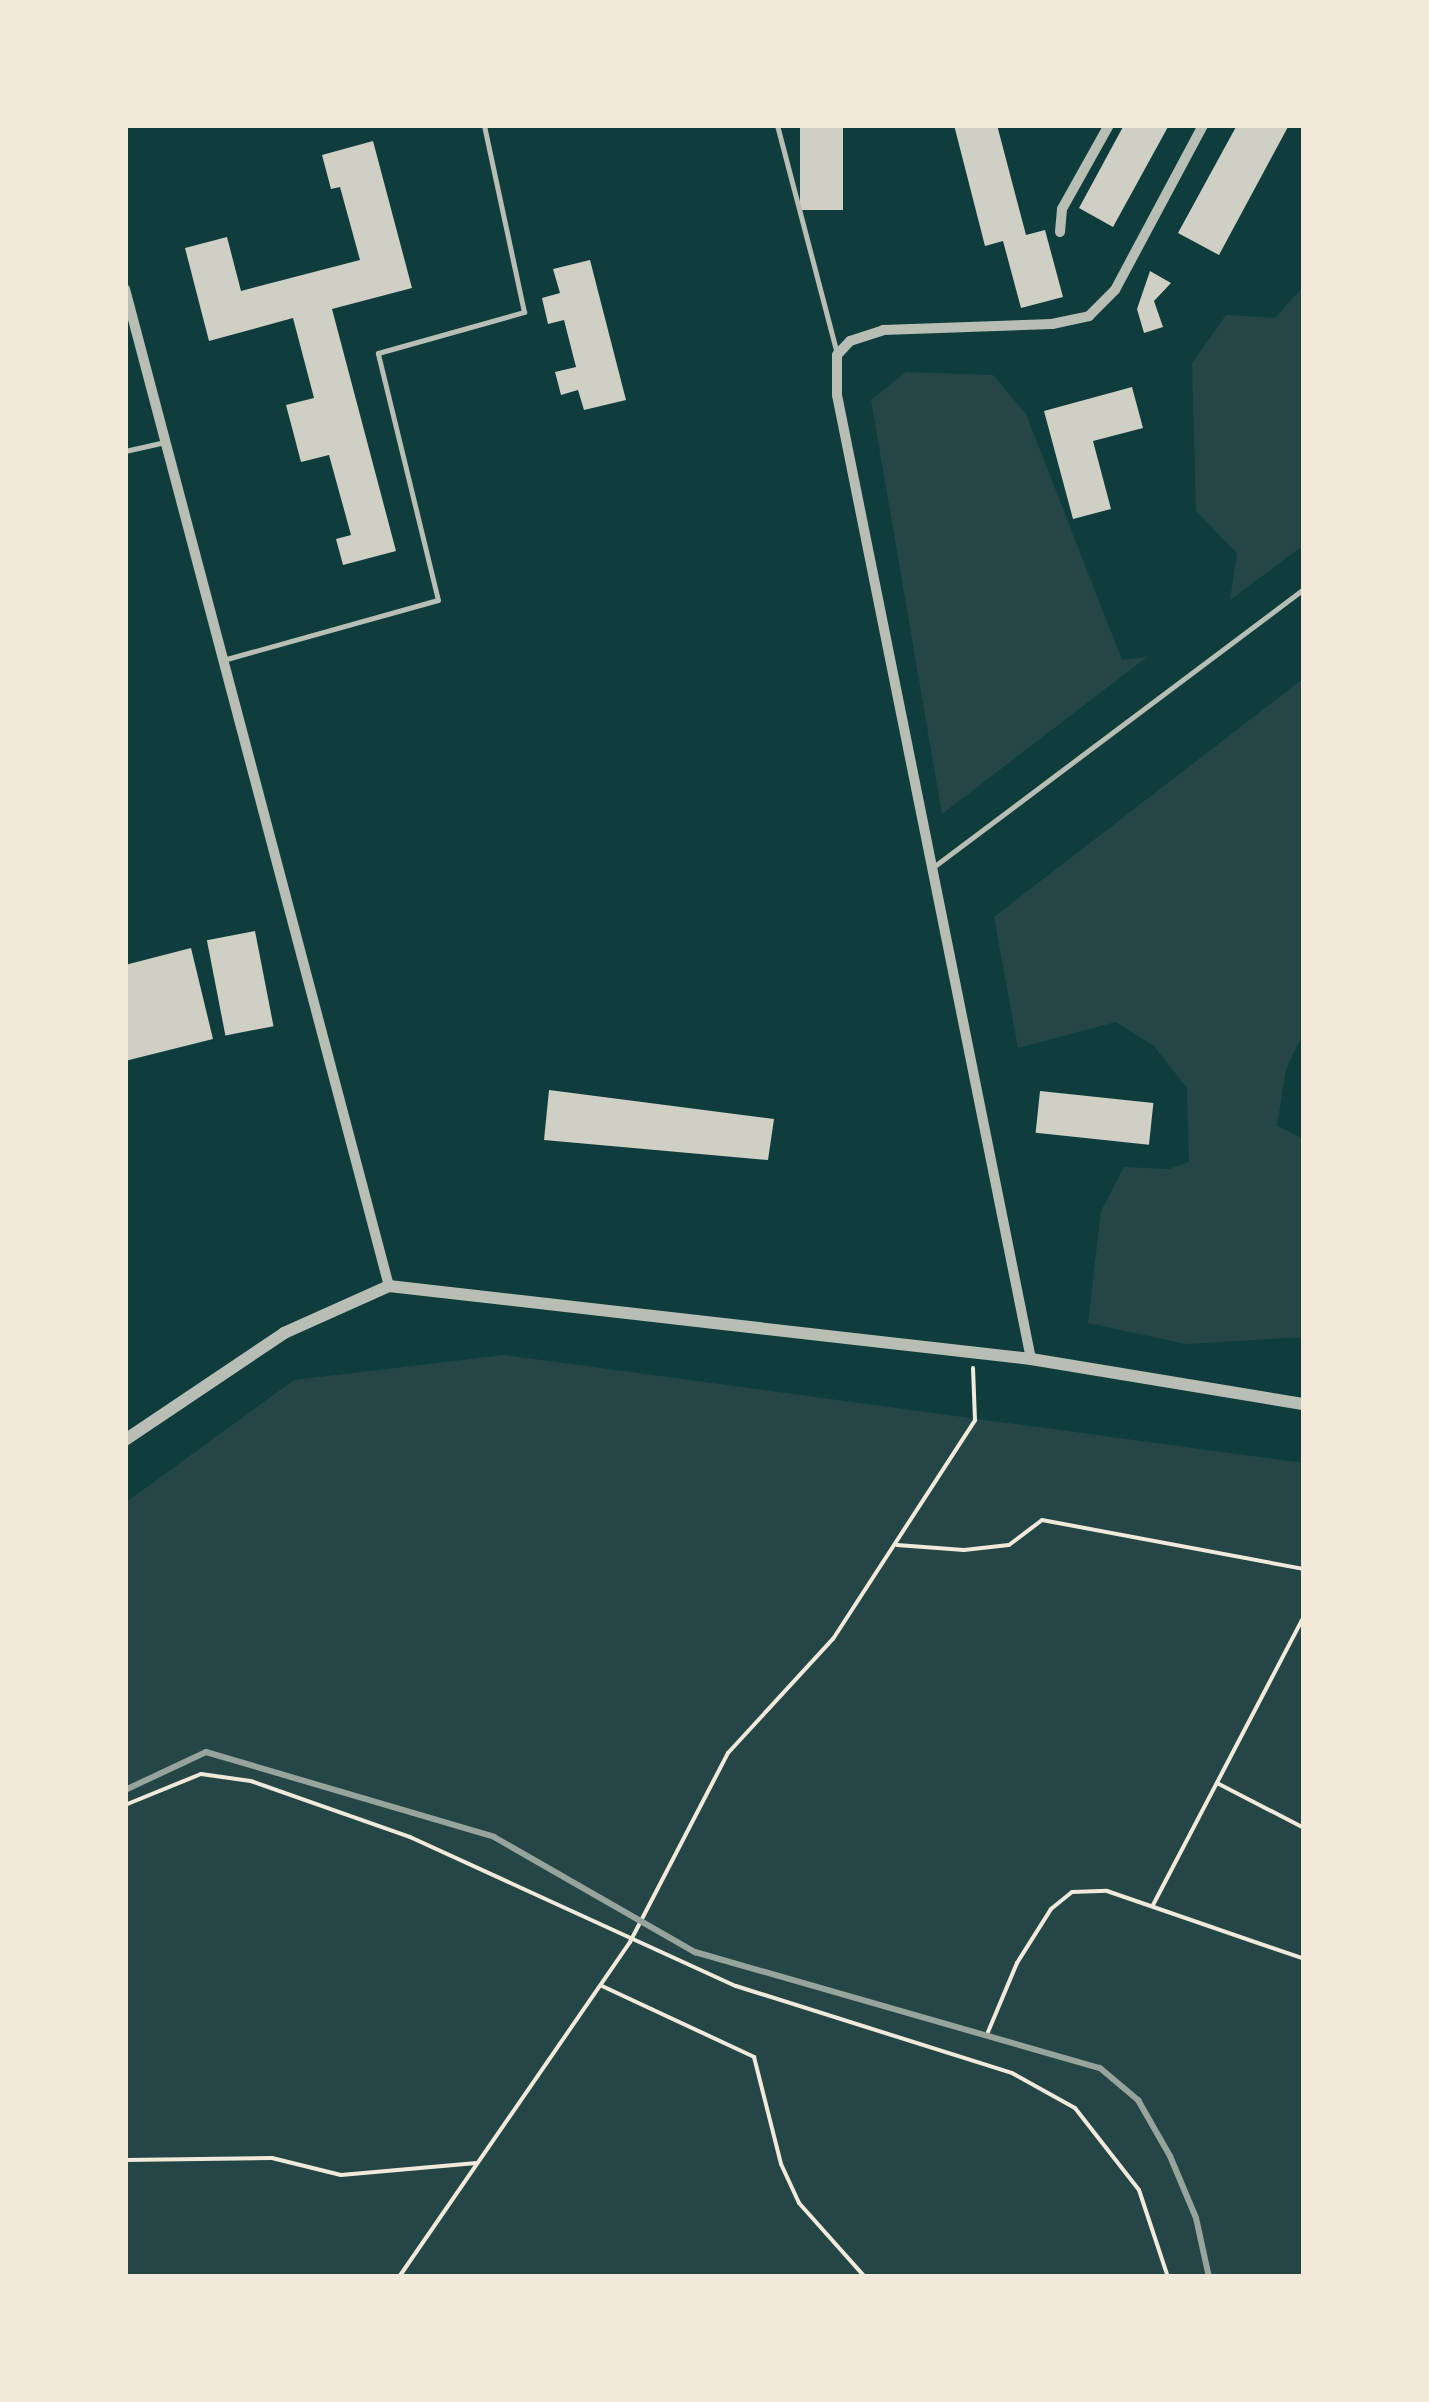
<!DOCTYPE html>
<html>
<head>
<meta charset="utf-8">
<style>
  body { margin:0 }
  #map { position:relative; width:1429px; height:2402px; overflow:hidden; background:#0f3d3e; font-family:"PT Sans",sans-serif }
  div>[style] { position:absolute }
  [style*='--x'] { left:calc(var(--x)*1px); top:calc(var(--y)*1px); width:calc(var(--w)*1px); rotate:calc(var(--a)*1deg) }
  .green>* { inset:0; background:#244646 }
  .building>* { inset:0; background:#cfcfc3; transform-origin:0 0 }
  .path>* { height:4px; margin:-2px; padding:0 2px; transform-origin:2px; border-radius:2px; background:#f1e9da }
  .service>* { height:5px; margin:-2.5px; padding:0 2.5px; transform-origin:2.5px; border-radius:2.5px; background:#b8beb3 }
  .minor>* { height:10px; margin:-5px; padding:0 5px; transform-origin:5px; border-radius:5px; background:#b8beb3 }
  .tertiary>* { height:12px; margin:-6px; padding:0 6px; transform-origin:6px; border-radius:6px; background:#b8beb3 }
  .rail>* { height:6px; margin:-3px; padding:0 3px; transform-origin:3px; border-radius:3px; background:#97a49c }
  span { translate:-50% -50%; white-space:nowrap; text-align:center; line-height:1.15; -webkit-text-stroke:9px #f1e9da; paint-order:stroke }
  .frame { position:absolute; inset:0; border:128px solid #f1e9da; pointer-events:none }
</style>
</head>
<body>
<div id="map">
  <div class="green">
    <i style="clip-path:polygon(1304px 286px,1304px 545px,1230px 600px,1237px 553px,1196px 511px,1192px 363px,1226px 315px,1275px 318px)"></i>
    <i style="clip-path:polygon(906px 372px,993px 375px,1026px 414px,1122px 660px,1147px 657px,942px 814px,871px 400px)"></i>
    <i style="clip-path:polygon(1304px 678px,1304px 1032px,1286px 1069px,1277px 1126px,1304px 1139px,1304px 1337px,1186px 1344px,1088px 1323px,1101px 1211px,1124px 1167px,1169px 1169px,1189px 1162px,1187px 1088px,1154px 1046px,1116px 1022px,1018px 1048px,994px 917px)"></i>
    <i style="clip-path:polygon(504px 1355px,1304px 1463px,1304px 2277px,125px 2277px,125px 1503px,294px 1380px)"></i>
  </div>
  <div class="building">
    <i style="left:800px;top:125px;width:43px;height:85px"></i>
    <i style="clip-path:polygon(954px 125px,997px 125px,1026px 235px,1045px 230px,1063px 297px,1021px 308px,1003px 241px,985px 246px)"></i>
    <i style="clip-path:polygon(1124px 125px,1169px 125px,1113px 227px,1079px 208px)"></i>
    <i style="clip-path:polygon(1237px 125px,1289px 125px,1219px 255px,1178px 233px)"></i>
    <i style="clip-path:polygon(373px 141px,412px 288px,332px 309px,396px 551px,343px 565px,336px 539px,351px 535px,329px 455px,301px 462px,286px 405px,314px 398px,293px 318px,209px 341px,185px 248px,227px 237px,241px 291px,360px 260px,340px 187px,331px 189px,322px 155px)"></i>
    <i style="clip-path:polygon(590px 260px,626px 400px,584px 410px,578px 390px,561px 395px,555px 372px,576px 367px,564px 320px,548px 324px,542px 298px,560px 293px,553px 269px)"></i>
    <i style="clip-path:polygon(1150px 271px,1171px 283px,1154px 301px,1163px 327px,1144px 333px,1137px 309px)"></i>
    <i style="clip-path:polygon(1132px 387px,1143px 428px,1093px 441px,1111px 509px,1073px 519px,1044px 411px)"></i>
    <i style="left:255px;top:931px;width:97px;height:49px;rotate:79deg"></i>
    <i style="clip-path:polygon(191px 948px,213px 1039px,125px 1061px,125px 965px)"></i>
    <i style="clip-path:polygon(549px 1090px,774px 1119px,768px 1160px,544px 1140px)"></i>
    <i style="left:1040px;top:1091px;width:114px;height:42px;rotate:6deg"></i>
  </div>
  <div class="path">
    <i style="--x:897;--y:1545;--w:67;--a:4.3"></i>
    <i style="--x:964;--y:1550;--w:45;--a:-6.3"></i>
    <i style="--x:1009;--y:1545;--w:41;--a:-37.1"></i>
    <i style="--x:1042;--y:1520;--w:267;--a:10.6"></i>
    <i style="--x:1217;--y:1783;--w:98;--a:27.3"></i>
    <i style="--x:125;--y:1805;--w:82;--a:-22.2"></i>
    <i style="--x:201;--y:1774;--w:50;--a:8"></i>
    <i style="--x:251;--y:1781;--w:169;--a:19.4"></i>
    <i style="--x:410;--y:1837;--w:358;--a:24.6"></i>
    <i style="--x:736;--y:1986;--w:289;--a:17.5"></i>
    <i style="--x:1012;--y:2073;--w:72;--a:29.1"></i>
    <i style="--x:1075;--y:2108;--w:104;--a:52"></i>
    <i style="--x:1139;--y:2190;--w:92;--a:71.6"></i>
    <i style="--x:1153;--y:1905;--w:326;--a:-62.4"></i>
    <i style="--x:602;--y:1986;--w:168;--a:25"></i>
    <i style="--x:754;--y:2057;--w:110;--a:75.8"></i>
    <i style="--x:781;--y:2164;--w:43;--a:65.2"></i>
    <i style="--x:799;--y:2203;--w:99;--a:48.3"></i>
    <i style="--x:988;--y:2032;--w:75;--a:-67.2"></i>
    <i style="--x:1017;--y:1963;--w:64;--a:-57.8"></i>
    <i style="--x:1051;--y:1909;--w:27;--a:-39"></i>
    <i style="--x:1072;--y:1892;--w:35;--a:-2"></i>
    <i style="--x:1107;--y:1891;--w:208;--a:19"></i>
    <i style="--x:125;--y:2160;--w:147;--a:-0.8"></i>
    <i style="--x:272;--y:2158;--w:71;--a:13.8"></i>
    <i style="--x:341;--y:2175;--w:136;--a:-5.1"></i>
    <i style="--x:399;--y:2277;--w:407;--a:-55.4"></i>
    <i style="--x:630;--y:1942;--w:213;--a:-62.6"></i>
    <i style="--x:728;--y:1753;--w:155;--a:-47.4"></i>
    <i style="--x:833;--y:1639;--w:261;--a:-57"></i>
    <i style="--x:975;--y:1420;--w:52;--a:-92.2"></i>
  </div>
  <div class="service">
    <i style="--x:777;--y:125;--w:237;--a:75.3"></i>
    <i style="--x:125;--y:451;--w:41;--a:-12.7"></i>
    <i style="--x:223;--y:660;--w:223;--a:-15.6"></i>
    <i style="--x:438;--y:600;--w:254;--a:-103.7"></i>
    <i style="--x:378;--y:353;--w:152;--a:-15.7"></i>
    <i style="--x:524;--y:312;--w:191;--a:-102.1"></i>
    <i style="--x:936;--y:865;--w:460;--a:-36.9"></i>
  </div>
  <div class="minor">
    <i style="--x:1060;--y:232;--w:23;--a:-85"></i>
    <i style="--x:1062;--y:209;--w:96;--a:-60.8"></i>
    <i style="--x:125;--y:289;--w:1031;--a:75.17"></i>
    <i style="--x:1031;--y:1359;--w:983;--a:-101.38"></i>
    <i style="--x:837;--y:395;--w:40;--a:-90"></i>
    <i style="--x:837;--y:355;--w:19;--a:-47"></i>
    <i style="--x:850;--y:341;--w:35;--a:-18"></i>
    <i style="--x:883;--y:330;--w:169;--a:-2"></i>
    <i style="--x:1052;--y:324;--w:38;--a:-12"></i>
    <i style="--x:1089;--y:316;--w:37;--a:-45"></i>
    <i style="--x:1115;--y:290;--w:187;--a:-61.9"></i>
  </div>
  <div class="tertiary">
    <i style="--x:125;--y:1440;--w:192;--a:-33.9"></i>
    <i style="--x:284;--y:1333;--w:115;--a:-24.1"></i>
    <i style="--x:389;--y:1286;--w:646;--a:6.49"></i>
    <i style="--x:1031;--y:1359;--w:277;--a:9.4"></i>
  </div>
  <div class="rail">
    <i style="--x:125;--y:1790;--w:89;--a:-25.1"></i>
    <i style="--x:206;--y:1752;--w:300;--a:16.4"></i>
    <i style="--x:494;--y:1837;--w:232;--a:29.8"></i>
    <i style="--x:695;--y:1952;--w:421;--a:16"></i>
    <i style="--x:1100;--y:2068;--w:50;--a:40.1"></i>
    <i style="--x:1138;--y:2100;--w:64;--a:60.3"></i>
    <i style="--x:1170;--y:2156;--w:67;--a:67.2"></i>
    <i style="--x:1196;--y:2218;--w:60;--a:77.6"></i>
  </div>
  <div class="frame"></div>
</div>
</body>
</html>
